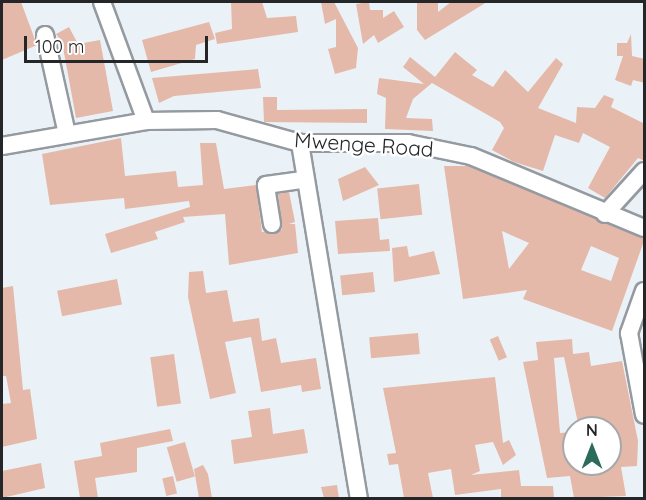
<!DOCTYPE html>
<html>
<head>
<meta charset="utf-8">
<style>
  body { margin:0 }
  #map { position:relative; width:646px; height:500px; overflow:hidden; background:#ebf2f7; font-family:Quicksand,sans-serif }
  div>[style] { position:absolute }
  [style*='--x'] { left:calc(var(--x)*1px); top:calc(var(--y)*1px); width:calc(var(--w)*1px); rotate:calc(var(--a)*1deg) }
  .building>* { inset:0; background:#e4b9a9; transform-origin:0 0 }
  .roads { filter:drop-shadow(2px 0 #949a9f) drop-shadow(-2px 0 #949a9f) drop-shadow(0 2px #949a9f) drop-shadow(0 -2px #949a9f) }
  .minor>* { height:16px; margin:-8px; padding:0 8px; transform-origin:8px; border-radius:8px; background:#fff }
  span { translate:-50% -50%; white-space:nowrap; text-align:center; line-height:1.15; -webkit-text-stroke:5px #fff; paint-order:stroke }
  .street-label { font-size:21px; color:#242628 }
  .frame { position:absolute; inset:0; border:3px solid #242628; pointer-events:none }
  .north { position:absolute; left:562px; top:416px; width:60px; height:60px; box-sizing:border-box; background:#fff; border:2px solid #a7a8a9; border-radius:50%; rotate:0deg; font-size:16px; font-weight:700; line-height:24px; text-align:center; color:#242628 }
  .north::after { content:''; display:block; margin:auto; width:21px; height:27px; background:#2a6b5a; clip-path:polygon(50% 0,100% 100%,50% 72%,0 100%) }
  .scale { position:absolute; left:24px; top:36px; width:184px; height:27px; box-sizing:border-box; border:3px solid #242628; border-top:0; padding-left:8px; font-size:18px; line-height:21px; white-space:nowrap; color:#242628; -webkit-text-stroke:4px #fff; paint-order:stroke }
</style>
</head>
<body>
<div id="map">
  <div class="building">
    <i style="clip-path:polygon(2px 2px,21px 2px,37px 45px,2px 60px)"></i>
    <i style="clip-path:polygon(231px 2px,262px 2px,267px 18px,296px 16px,298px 32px,217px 44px,215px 33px,232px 29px)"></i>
    <i style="clip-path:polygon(321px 2px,334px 2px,358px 48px,356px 68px,335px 74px,328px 49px,336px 47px,336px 19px,325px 24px)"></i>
    <i style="clip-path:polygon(369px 2px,370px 10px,383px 10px,383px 18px,394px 11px,404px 27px,378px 43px,374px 35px,363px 44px,356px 4px)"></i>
    <i style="clip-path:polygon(417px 2px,438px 2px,438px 12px,451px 2px,487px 2px,425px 40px,417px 30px)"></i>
    <i style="clip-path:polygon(209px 22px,215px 39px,196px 45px,195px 59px,151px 72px,142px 40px)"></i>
    <i style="clip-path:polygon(69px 27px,78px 44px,100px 40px,113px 111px,76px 118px,62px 42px,56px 34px)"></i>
    <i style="clip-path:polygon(631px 34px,632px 56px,645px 59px,645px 83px,633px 80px,631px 86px,615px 80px,623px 56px,617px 56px,617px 43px,627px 43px)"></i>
    <i style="clip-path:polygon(455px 52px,477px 70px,472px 75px,493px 87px,505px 70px,528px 92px,556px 58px,563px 64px,538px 108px,576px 123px,577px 107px,595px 108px,604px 95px,614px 99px,611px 107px,645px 124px,645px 161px,638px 158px,605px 198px,588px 188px,610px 147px,583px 133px,579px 143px,555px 135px,543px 171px,514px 162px,492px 150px,504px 128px,500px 122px,432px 83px,413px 99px,406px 118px,432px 119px,433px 131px,385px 129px,386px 98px,377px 94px,379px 78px,424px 84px,403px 67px,410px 57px,435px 77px)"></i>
    <i style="clip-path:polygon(258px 69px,261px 88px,174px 96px,159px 103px,152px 78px)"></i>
    <i style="clip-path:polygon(263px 97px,277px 97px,277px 110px,367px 109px,367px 123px,264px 122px)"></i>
    <i style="clip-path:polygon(121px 138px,125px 176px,176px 171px,178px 187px,203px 185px,200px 143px,216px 143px,224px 189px,256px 185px,262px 232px,282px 230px,278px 194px,289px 192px,295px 222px,289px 224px,295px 224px,298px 253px,229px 265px,225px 214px,183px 217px,185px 222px,155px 232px,158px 239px,111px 253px,105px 234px,190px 207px,189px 201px,125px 209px,124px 198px,50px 205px,42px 154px)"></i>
    <i style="clip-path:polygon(evenodd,444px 166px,468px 166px,645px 238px,612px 331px,523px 299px,527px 290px,463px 299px,444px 166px,502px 231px,529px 243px,509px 269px,502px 231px,444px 166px,591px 246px,619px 258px,611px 281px,581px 270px,591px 246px)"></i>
    <i style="clip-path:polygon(365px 167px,379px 185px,343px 201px,338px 179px)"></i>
    <i style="left:419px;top:184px;width:31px;height:42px;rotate:84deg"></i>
    <i style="clip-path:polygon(378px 218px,380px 240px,389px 239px,390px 251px,338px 254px,335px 221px)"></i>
    <i style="clip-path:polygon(407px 246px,409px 257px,434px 251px,440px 274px,394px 282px,392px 248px)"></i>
    <i style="clip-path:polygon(203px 271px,206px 293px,227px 290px,233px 322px,259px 318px,262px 341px,276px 338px,281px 363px,316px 358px,321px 389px,302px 392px,301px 385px,261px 392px,251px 337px,225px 342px,236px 393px,210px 399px,188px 297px,189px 272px)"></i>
    <i style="left:373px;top:272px;width:20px;height:33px;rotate:84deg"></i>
    <i style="left:117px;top:279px;width:26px;height:61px;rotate:79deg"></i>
    <i style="clip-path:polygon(13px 286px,23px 390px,30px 389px,37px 439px,2px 447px,2px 404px,11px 403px,6px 376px,2px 376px,2px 288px)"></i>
    <i style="left:418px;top:333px;width:21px;height:49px;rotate:85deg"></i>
    <i style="left:498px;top:336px;width:23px;height:9px;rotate:67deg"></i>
    <i style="clip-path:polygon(evenodd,572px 339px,573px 354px,589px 352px,591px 366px,622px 361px,638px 441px,637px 466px,621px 467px,626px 496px,574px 498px,570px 476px,547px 478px,523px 362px,538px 360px,536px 342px,572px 339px,564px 357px,579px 428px,610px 428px,610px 464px,574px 464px,574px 432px,560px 433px,554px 358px,564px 357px)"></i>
    <i style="left:174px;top:354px;width:50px;height:24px;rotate:82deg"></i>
    <i style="clip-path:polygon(495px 377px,503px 443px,509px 440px,516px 455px,503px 465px,493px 442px,475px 445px,480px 471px,471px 475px,519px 470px,521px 486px,553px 486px,554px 498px,501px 498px,501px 489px,455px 495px,451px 469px,428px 473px,433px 498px,404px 498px,398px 464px,389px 465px,387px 454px,396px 453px,383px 388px)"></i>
    <i style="clip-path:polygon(270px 408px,273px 434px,304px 429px,308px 453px,234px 464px,231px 440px,252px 437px,248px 411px)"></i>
    <i style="clip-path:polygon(170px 429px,173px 441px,137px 448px,137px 472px,95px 478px,98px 498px,80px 498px,74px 461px,102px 456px,100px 443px)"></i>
    <i style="left:185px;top:442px;width:36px;height:19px;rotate:74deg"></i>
    <i style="clip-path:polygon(41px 463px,45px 488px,2px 498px,2px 471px)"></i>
    <i style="clip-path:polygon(203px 465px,208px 474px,212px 498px,199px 498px,194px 469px)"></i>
    <i style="left:173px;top:476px;width:18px;height:11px;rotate:77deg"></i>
    <i style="clip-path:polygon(337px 485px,339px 498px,324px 498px,321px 487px)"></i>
  </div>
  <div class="roads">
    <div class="minor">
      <i style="--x:102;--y:2;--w:127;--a:69.7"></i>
      <i style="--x:45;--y:35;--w:101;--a:77.5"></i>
      <i style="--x:300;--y:143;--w:360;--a:80.6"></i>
      <i style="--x:2;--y:146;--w:146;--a:-9.8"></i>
      <i style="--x:146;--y:121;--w:71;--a:-0.8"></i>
      <i style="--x:217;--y:120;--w:86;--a:15.5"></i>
      <i style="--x:300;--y:143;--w:108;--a:0"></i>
      <i style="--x:408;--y:143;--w:64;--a:11.7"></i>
      <i style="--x:471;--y:156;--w:187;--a:22.6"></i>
      <i style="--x:605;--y:214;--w:58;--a:-47.8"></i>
      <i style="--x:272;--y:224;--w:39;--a:-99"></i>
      <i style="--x:266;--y:185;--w:37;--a:-8"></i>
      <i style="--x:644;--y:291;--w:45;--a:109.7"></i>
      <i style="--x:629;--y:333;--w:83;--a:79.6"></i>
    </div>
  </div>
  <div class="street-label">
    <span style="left:364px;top:144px;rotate:4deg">Mwenge Road</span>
  </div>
  <div class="frame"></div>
  <div class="north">N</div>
  <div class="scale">100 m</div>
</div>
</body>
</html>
